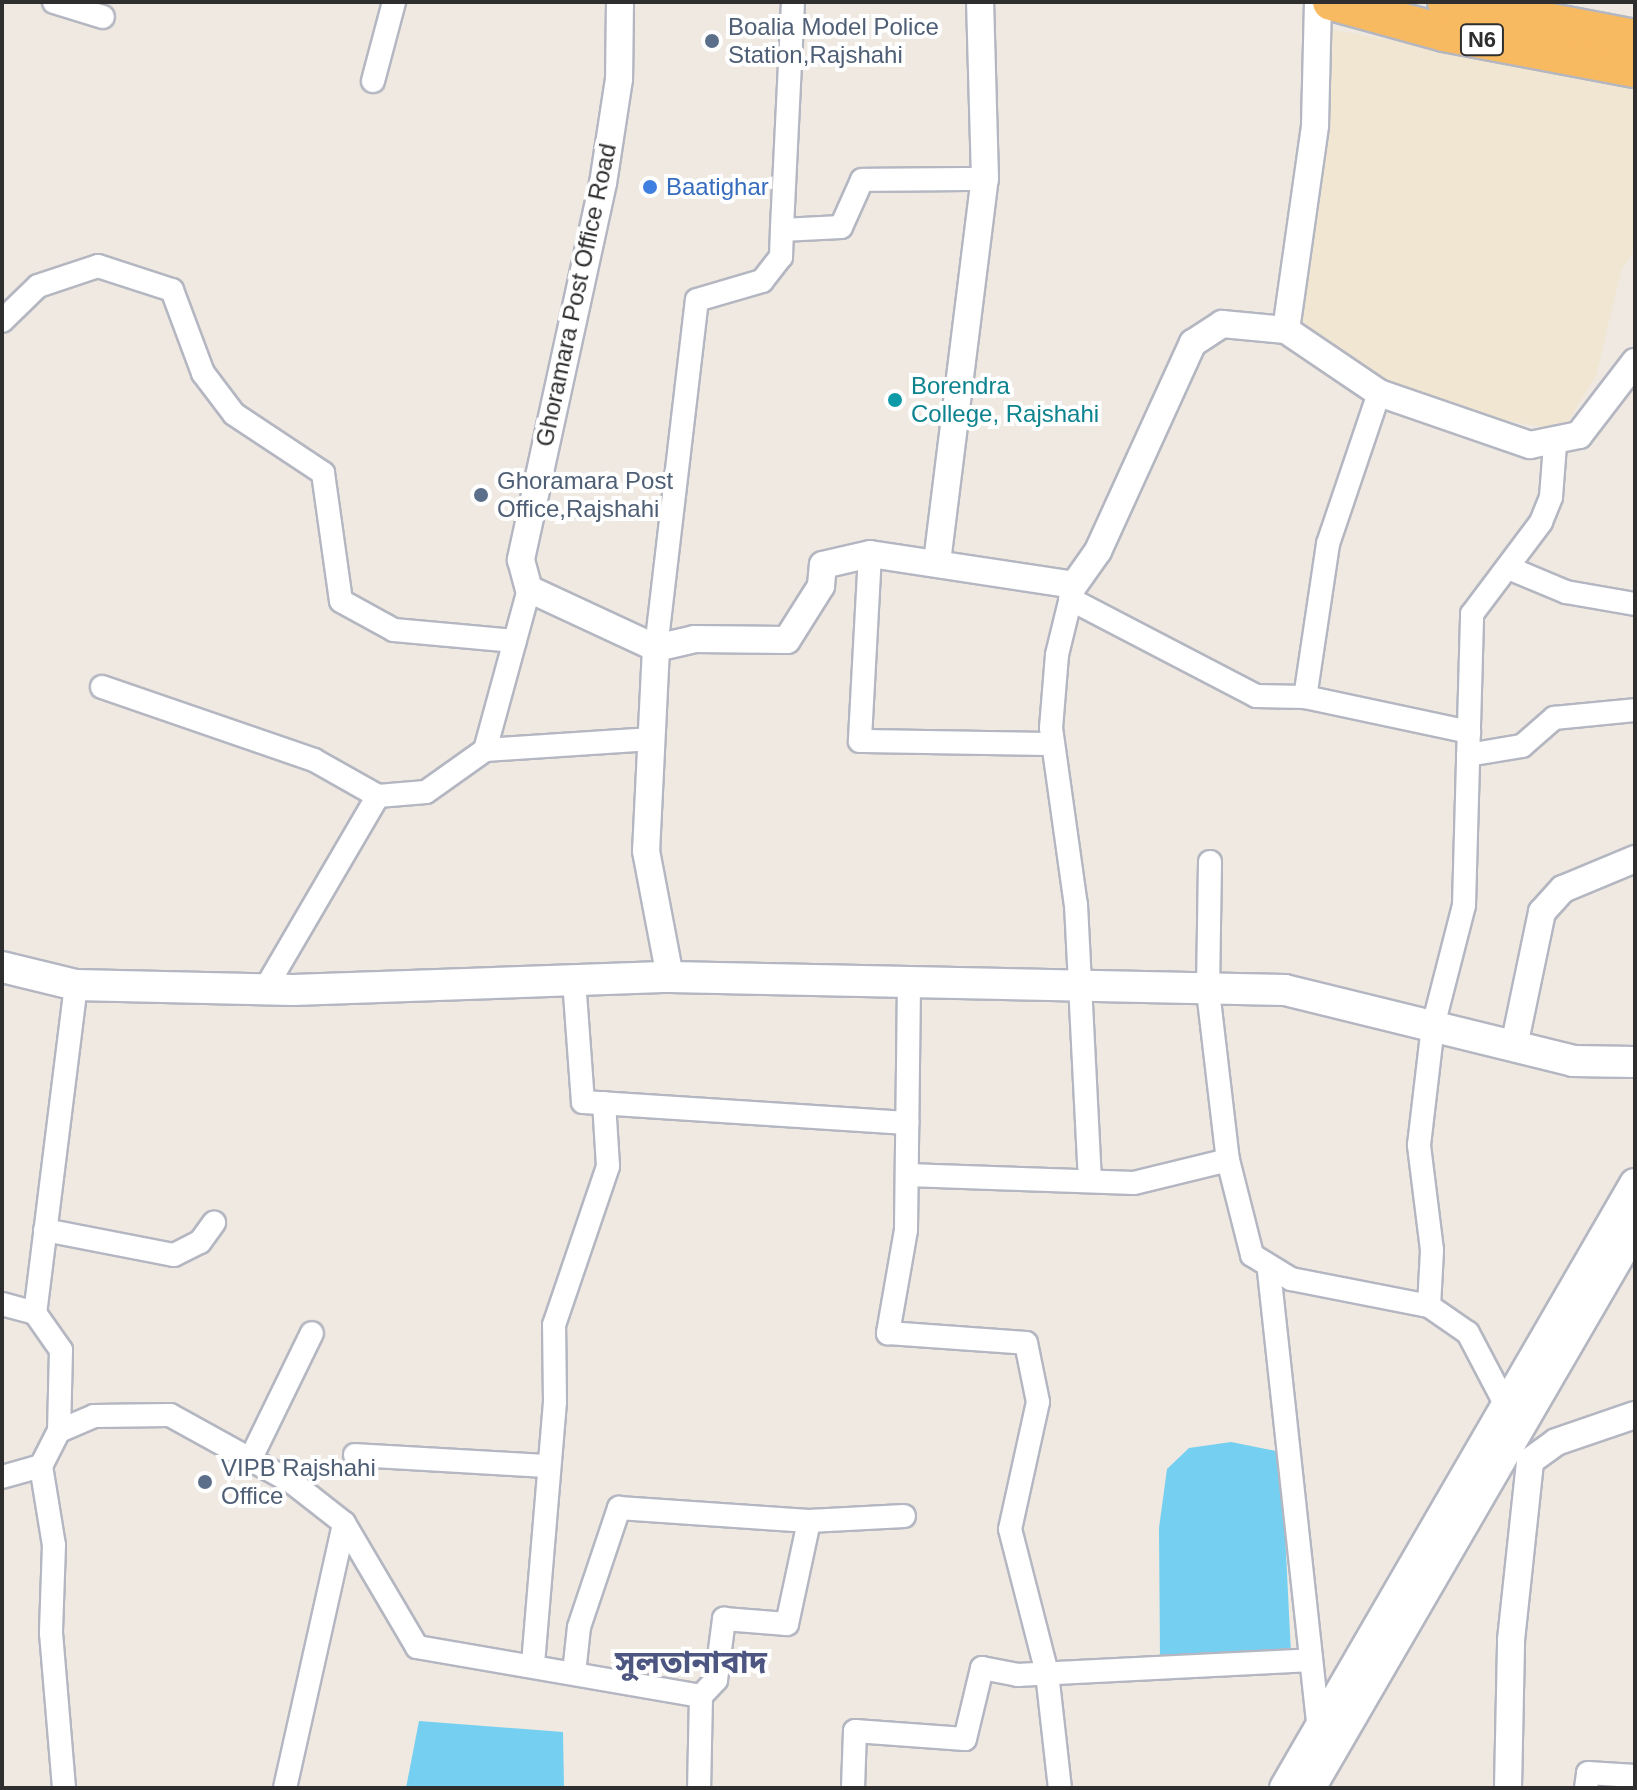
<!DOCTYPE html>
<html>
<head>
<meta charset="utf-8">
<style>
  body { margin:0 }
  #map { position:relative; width:1637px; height:1790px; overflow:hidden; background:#efe9e1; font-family:Helvetica,"Noto Sans Bengali",sans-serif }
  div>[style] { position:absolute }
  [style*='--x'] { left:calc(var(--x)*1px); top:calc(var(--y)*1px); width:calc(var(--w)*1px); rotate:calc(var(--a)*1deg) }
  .education>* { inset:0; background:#f0e6d1 }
  .water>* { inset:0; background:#75cff0 }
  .roads { filter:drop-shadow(2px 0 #b4b7c1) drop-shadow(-2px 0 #b4b7c1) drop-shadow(0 2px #b4b7c1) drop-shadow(0 -2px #b4b7c1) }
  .minor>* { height:22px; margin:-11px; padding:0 11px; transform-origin:11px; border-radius:11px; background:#fff }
  .tertiary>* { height:26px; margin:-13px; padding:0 13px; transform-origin:13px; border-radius:13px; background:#fff }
  .secondary>* { height:30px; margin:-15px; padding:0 15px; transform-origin:15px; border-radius:15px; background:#fff }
  .trunk>* { height:36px; margin:-18px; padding:0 18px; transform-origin:18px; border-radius:18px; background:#f8ba60 }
  .dots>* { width:22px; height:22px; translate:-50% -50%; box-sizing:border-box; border:4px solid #fff; border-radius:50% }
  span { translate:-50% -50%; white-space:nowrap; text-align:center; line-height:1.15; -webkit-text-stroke:8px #fff; paint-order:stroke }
  .shield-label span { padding:2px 6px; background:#fff; border:2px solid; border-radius:6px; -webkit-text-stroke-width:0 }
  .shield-label { font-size:22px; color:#2e2e2e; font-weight:700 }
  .service-label { font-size:24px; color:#4e5e75 }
  .left { translate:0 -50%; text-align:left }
  .shop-label { font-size:24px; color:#366cbe }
  .street-label { font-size:24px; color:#2e2e2e }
  .culture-label { font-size:24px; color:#0d838f }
  .district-label { font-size:32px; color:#4d5680; font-weight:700 }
  .frame { position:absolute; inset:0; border:4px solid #2e2e2e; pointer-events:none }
</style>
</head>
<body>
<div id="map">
  <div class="education">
    <i style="clip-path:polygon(1328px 29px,1635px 83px,1635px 250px,1621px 271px,1596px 376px,1562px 431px,1423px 404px,1347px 360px,1297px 317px)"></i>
  </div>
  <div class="water">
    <i style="clip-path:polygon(1231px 1442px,1281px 1452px,1291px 1654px,1160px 1657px,1159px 1528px,1167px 1469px,1189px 1448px)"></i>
    <i style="clip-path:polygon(419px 1721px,563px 1732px,564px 1788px,406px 1788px)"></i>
  </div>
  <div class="roads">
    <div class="minor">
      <i style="--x:54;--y:2;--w:51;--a:17"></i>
      <i style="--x:793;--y:2;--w:228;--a:92.8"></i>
      <i style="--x:782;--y:230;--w:59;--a:-2.9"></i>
      <i style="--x:841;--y:227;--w:51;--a:-65.9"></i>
      <i style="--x:862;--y:180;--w:123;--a:-0.5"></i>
      <i style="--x:373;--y:81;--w:82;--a:-75.1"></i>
      <i style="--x:2;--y:321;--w:50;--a:-44.2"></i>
      <i style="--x:38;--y:286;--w:63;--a:-18.4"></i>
      <i style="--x:98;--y:266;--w:78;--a:18"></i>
      <i style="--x:172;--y:290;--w:89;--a:69.5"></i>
      <i style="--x:203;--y:373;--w:51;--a:52.9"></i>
      <i style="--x:234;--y:414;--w:107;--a:33.5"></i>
      <i style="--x:323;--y:473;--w:129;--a:82"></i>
      <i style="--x:341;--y:601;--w:60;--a:28.7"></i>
      <i style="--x:394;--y:630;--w:121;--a:5.2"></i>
      <i style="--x:1379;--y:393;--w:159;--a:108.7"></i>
      <i style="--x:1328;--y:544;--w:155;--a:98.5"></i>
      <i style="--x:1305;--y:697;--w:168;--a:12"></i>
      <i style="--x:870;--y:554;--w:187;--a:93.1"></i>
      <i style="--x:860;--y:741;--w:192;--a:0.9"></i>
      <i style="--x:1511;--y:569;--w:60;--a:22.7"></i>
      <i style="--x:1566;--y:592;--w:70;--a:9.9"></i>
      <i style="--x:1074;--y:585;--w:72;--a:103.7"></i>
      <i style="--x:1057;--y:655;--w:73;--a:94.7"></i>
      <i style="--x:1051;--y:728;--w:179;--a:82"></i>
      <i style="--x:1076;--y:905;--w:275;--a:87.1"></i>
      <i style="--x:1070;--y:599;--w:210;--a:27.5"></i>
      <i style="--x:1256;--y:696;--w:49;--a:1.2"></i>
      <i style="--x:656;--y:648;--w:350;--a:-83.3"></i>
      <i style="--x:697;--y:300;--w:68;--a:-16.3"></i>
      <i style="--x:762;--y:281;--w:31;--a:-52"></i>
      <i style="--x:781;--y:257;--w:27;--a:-88"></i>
      <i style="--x:102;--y:687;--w:224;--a:19"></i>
      <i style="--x:314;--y:760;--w:73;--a:29.4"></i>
      <i style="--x:485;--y:750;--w:167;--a:-74.7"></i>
      <i style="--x:1468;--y:755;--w:55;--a:-9.5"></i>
      <i style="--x:1522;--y:746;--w:43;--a:-41.2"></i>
      <i style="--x:1554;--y:718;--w:81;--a:-5.6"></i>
      <i style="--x:1210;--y:862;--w:129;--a:90.9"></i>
      <i style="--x:1208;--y:991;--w:170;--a:83.3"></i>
      <i style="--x:1228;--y:1160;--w:98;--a:75.8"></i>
      <i style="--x:1252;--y:1255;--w:46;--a:31.6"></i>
      <i style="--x:1291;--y:1279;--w:141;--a:11.1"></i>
      <i style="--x:1429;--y:1306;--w:47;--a:34.7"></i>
      <i style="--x:1468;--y:1333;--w:90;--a:62.3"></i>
      <i style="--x:574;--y:980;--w:122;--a:85.8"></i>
      <i style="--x:583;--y:1102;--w:325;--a:3.7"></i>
      <i style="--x:909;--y:983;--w:247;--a:90.7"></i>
      <i style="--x:906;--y:1230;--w:105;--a:99.9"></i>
      <i style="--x:888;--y:1333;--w:138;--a:4.1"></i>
      <i style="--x:1026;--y:1343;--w:60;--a:78.5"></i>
      <i style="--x:1038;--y:1402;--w:130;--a:102.4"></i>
      <i style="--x:1010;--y:1529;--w:149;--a:75.6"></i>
      <i style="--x:1047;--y:1673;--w:116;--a:83.6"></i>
      <i style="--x:76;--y:985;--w:331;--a:97.1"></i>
      <i style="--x:35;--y:1313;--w:45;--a:54.9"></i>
      <i style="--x:61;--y:1350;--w:81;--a:91.4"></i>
      <i style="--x:59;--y:1431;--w:38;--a:-23"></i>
      <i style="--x:94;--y:1416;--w:76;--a:-0.8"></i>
      <i style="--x:170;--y:1415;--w:141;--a:28.9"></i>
      <i style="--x:293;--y:1483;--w:65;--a:38.1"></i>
      <i style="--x:344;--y:1523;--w:144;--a:59.5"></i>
      <i style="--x:417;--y:1647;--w:288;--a:9.8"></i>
      <i style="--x:701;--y:1696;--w:92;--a:91.2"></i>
      <i style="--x:265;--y:989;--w:224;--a:-59.7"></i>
      <i style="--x:378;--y:796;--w:48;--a:-4.8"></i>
      <i style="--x:426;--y:792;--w:72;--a:-35.4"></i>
      <i style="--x:485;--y:750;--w:167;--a:-3.8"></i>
      <i style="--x:907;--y:1175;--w:227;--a:2"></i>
      <i style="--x:1134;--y:1183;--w:97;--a:-13.7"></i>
      <i style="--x:45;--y:1230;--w:131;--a:11"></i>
      <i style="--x:174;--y:1255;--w:29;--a:-27"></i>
      <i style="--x:200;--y:1242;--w:24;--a:-54"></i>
      <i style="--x:1269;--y:1271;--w:455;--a:83.8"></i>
      <i style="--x:1318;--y:1723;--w:11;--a:45"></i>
      <i style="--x:2;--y:1304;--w:34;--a:15"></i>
      <i style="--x:1429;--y:1306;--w:56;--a:-86.9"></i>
      <i style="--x:1432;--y:1250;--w:106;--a:-97.1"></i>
      <i style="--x:1419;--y:1145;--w:120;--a:-83.3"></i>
      <i style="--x:1433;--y:1026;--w:125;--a:-75.6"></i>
      <i style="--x:1464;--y:905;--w:291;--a:-88.4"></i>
      <i style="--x:1472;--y:614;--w:115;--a:-53.1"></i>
      <i style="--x:1541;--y:522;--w:27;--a:-68"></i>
      <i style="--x:1551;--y:497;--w:52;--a:-85.6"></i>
      <i style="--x:355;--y:1455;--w:193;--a:3.3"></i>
      <i style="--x:250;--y:1460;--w:141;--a:-64"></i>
      <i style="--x:41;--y:1466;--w:80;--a:80.7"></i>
      <i style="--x:54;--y:1545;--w:88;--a:92"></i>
      <i style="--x:51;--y:1633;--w:156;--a:85.2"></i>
      <i style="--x:2;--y:1477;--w:41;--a:-15.8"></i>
      <i style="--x:41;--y:1466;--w:39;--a:-63"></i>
      <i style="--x:533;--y:1664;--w:263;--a:-85.2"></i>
      <i style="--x:555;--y:1402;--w:77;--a:-90.7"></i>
      <i style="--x:554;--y:1325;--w:168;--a:-71.2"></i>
      <i style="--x:608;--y:1166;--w:63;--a:-93.6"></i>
      <i style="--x:574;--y:1673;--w:46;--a:-83.8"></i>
      <i style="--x:579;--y:1627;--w:126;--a:-71.4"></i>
      <i style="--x:619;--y:1508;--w:190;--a:3.9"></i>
      <i style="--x:809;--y:1521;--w:95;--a:-3"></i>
      <i style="--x:701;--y:1696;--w:22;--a:-47"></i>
      <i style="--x:716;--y:1680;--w:62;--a:-82.5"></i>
      <i style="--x:724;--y:1619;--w:63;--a:4.5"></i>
      <i style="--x:787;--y:1624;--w:105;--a:-77.9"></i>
      <i style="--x:285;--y:1788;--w:271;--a:-77.4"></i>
      <i style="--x:853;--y:1788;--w:57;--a:-88"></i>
      <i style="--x:855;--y:1731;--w:110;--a:4.2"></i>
      <i style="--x:965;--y:1739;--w:73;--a:-76.5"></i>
      <i style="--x:982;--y:1668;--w:37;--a:11"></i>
      <i style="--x:1018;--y:1675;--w:293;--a:-2.9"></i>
      <i style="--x:1586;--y:1788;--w:15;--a:-82"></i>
      <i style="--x:1588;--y:1773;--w:47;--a:3.7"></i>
    </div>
    <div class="tertiary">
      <i style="--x:620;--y:2;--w:77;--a:90.7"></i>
      <i style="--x:619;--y:79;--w:105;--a:98.7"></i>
      <i style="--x:603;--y:183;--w:386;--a:102.3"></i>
      <i style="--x:521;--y:560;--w:30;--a:75"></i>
      <i style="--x:529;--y:589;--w:140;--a:24.9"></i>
      <i style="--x:1286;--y:330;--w:112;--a:34.1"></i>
      <i style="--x:1379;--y:393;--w:160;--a:19"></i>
      <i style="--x:1530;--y:445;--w:50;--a:-11.5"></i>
      <i style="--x:1579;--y:435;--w:92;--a:-52.5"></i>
      <i style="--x:937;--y:562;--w:386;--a:-82.9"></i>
      <i style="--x:985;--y:179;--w:177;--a:-91.6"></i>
      <i style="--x:656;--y:648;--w:39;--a:-13"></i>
      <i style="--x:694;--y:639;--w:93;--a:0.6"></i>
      <i style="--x:787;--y:640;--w:64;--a:-57.8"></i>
      <i style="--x:821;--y:586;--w:21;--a:-85"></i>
      <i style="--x:823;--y:565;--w:48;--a:-13.2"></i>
      <i style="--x:870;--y:554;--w:206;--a:8.6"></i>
      <i style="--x:1074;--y:585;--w:42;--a:-54.8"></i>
      <i style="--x:1098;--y:551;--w:229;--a:-65.5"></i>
      <i style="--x:1193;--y:343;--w:35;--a:-33"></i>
      <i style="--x:1222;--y:324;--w:64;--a:5.4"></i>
      <i style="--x:1286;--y:330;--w:207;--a:-81.9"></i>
      <i style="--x:1315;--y:125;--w:123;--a:-88.6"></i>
      <i style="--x:656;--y:648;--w:203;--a:92.8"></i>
      <i style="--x:646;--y:851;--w:128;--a:79.2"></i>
      <i style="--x:1514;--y:1046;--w:137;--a:-78.2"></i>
      <i style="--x:1542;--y:912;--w:31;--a:-48"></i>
      <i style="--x:1563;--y:889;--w:78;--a:-22.6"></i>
      <i style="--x:1508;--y:1788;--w:148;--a:-88.8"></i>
      <i style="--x:1511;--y:1640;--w:180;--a:-83.9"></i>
      <i style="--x:1530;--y:1461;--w:32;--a:-36"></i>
      <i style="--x:1556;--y:1442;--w:83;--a:-18.9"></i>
    </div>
    <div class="secondary">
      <i style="--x:2;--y:967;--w:76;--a:13.7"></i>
      <i style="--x:76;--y:985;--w:217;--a:1.3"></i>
      <i style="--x:293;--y:990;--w:377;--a:-2"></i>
      <i style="--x:670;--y:977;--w:615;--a:1.21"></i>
      <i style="--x:1285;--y:990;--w:297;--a:13.8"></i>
      <i style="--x:1573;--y:1061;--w:62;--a:0.9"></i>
      <i style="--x:1285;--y:1788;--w:698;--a:-59.91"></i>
      <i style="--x:1310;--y:1788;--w:647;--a:-59.87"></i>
    </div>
    <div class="trunk">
      <i style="--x:1331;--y:2;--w:117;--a:15.3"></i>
      <i style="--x:1444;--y:33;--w:194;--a:10.7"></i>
      <i style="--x:1446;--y:2;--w:192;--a:10.8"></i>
    </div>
  </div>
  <div class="dots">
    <i style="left:712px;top:41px;background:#5c6f8a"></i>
    <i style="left:650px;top:187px;background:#3f7fe0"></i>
    <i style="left:895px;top:400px;background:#0f9aa8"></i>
    <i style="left:481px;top:495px;background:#5c6f8a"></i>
    <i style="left:205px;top:1482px;background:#5c6f8a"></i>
  </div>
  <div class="shield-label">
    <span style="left:1482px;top:40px">N6</span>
  </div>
  <div class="service-label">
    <span class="left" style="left:728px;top:41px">Boalia Model Police<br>Station,Rajshahi</span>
    <span class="left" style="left:497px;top:495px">Ghoramara Post<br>Office,Rajshahi</span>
    <span class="left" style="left:221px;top:1482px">VIPB Rajshahi<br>Office</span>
  </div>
  <div class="shop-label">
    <span class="left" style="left:666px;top:187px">Baatighar</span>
  </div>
  <div class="street-label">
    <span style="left:576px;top:295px;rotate:-78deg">Ghoramara Post Office Road</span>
  </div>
  <div class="culture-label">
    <span class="left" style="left:911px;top:400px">Borendra<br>College, Rajshahi</span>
  </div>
  <div class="district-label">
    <span style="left:691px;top:1662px">সুলতানাবাদ</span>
  </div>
  <div class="frame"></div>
</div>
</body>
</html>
